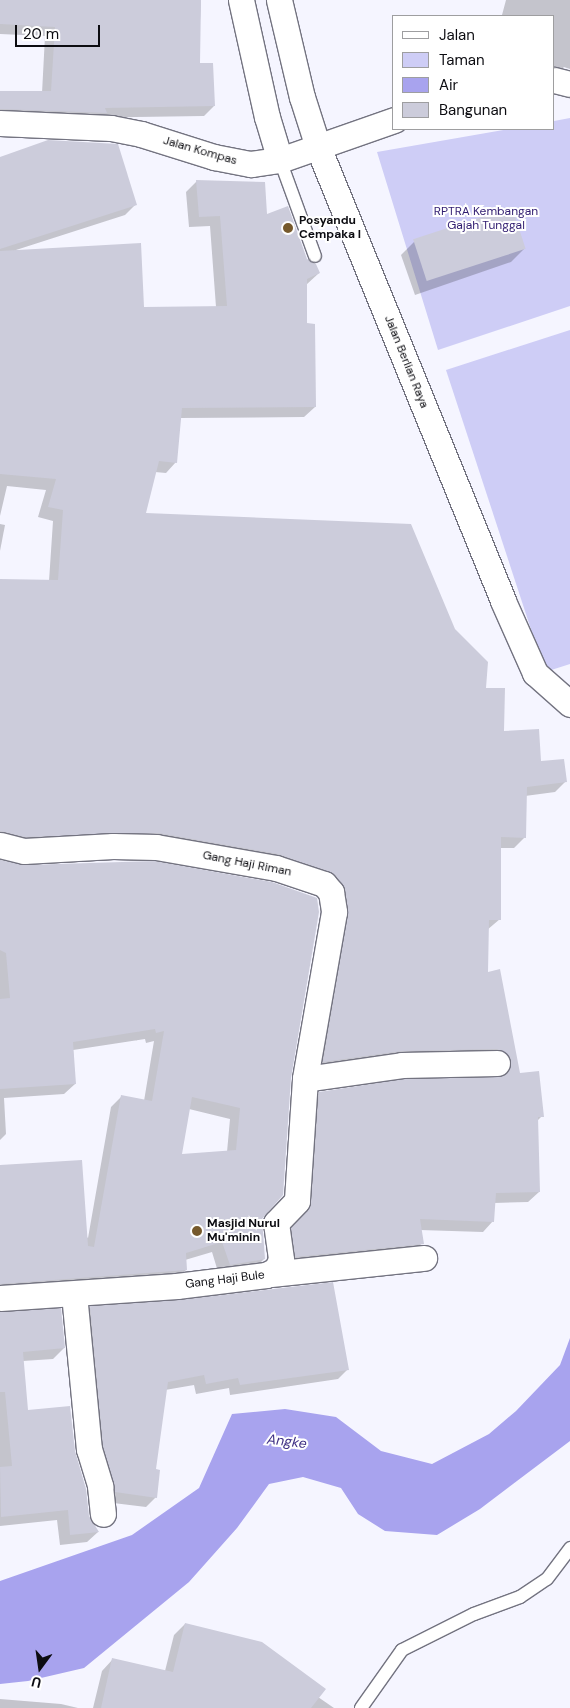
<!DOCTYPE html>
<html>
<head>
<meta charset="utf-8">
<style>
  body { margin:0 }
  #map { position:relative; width:570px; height:1708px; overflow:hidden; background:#f5f5ff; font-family:"DM Sans",sans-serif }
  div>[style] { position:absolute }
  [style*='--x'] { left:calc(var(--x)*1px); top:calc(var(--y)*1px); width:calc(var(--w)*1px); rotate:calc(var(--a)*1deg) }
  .green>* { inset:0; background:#cecdf6 }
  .water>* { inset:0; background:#a8a3ee }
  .shadow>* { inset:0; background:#0003 }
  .building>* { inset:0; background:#ccccdb; transform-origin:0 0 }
  .roads { filter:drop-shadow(1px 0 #737380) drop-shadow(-1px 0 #737380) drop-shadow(0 1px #737380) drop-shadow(0 -1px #737380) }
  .service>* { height:12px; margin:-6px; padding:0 6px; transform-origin:6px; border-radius:6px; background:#fff }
  .minor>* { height:25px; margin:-12.5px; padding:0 12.5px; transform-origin:12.5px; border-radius:12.5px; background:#fff }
  .dots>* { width:14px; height:14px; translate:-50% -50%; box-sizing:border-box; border:2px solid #fff; border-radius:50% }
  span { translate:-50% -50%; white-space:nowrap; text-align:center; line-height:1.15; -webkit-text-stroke:4px #fff; paint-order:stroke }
  .street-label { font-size:12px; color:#0c0c11 }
  .park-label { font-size:12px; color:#301c70 }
  .poi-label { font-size:12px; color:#0c0c11; font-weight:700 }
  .left { translate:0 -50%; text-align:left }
  .water-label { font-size:14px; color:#3e2f84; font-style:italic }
  .legend { position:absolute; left:392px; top:15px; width:162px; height:115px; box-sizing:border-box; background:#fff; border:1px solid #9e9ea0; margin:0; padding:6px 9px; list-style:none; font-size:15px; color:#0c0c11 }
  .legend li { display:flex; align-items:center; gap:10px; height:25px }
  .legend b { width:25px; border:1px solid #9e9ea0 }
  .north { position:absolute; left:15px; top:1643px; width:50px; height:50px; -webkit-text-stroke:4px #fff; paint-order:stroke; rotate:194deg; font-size:14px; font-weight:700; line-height:20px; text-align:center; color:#0c0c11 }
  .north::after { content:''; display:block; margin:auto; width:18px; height:22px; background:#0c0c11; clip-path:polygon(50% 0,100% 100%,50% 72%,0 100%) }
  .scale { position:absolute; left:15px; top:25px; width:85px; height:22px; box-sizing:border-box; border:2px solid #0c0c11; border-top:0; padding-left:6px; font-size:15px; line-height:18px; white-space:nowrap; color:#0c0c11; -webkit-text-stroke:4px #fff; paint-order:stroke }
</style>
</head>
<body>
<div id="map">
  <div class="green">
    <i style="clip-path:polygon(570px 118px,570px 306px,438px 350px,377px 152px,509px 129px,554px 129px,554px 121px)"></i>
    <i style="clip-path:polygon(570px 330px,570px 664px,545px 672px,446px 370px)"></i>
  </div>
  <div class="water">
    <i style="clip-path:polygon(570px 1338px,570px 1441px,480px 1509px,437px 1535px,385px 1531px,358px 1514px,341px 1488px,303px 1477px,269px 1484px,237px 1528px,189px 1582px,84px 1668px,28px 1681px,0 1684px,0 1581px,132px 1535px,199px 1488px,232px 1414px,285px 1409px,336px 1417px,381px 1451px,432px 1464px,489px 1434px,516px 1411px,560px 1365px)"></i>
  </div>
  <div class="shadow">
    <i style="clip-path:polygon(0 0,201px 0,198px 65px,214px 106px,204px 116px,0 119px,0 92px,42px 93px,45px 36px,0 34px)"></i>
    <i style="clip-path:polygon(506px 0,570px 0,570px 69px,564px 67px,554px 76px,554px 16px,502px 15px)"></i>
    <i style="clip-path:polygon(0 159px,135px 205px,125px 215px,16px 250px,143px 308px,216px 307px,210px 226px,189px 227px,186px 192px,197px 181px,266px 216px,319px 273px,306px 285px,306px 325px,315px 407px,304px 417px,180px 418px,176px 462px,166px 473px,155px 472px,144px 514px,454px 630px,503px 732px,566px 781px,555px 792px,525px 796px,525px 837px,514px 848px,500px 848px,500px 919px,487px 930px,487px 973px,519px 1075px,542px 1116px,537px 1121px,539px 1192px,528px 1202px,494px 1203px,493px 1221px,483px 1232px,420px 1230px,422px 1243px,412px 1254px,285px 1267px,281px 1240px,301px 1214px,308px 1104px,319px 1093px,499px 1078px,499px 1066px,313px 1072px,335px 900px,267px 864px,0 844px,0 581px,49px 581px,53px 521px,38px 517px,46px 490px,7px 486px,0 516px)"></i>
    <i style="clip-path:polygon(414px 242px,524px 249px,511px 262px,415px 295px,401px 255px)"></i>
    <i style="clip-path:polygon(0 524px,5px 525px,0 551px)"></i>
    <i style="clip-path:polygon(evenodd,0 860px,20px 866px,272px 883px,261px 1219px,264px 1259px,253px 1270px,219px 1275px,212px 1252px,185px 1260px,186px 1270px,175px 1280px,0 1293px,0 1166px,88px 1238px,111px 1107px,121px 1097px,144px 1101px,154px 1041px,146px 1043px,145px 1039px,73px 1050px,75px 1084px,64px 1094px,4px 1098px,6px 1134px,0 1140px,0 860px,189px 1109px,230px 1119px,227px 1152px,181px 1155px,189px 1109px)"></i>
    <i style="clip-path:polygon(90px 1308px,348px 1369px,338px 1379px,230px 1395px,229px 1388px,196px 1394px,194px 1385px,165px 1390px,155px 1470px,156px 1497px,146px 1507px,105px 1502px,80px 1318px)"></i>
    <i style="clip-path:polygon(0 1312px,64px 1348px,53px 1359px,23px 1361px,27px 1412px,73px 1451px,88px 1516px,98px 1532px,87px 1542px,60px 1545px,57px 1520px,0 1526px)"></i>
    <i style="clip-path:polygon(185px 1624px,318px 1697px,334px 1708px,93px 1708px,102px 1671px,113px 1659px,165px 1671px,174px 1635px)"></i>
    <i style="clip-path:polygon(0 1699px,61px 1704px,78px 1708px,0 1708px)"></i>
  </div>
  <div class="building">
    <i style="clip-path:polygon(0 0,201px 0,200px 63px,213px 63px,215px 106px,105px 108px,107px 113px,0 109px,0 91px,51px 91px,55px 27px,0 24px)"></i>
    <i style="clip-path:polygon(48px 140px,118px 144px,137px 205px,0 249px,0 157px)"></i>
    <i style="clip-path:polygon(196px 180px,265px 182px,267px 214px,288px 206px,307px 259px,316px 264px,320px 273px,307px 279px,307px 323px,315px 324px,316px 407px,182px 408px,177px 463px,159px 461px,146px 513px,411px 524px,455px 629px,488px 662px,486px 688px,505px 688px,504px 731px,539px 729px,541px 761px,564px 759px,567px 782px,527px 787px,526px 838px,501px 837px,501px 920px,489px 920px,488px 972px,500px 969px,520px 1073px,539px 1071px,544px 1117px,538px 1117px,540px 1192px,496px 1193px,494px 1222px,420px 1219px,424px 1244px,295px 1257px,291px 1228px,311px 1202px,319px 1092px,403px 1079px,497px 1077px,505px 1075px,511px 1063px,509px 1055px,497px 1049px,402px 1051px,323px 1062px,348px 914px,345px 889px,335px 875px,278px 854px,158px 833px,25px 837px,0 831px,0 579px,58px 580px,63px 510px,48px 507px,56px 479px,0 474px,0 251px,141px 243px,144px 307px,227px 306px,220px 216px,199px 217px)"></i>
    <i style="left:512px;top:207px;width:44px;height:104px;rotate:72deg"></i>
    <i style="clip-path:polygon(evenodd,0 860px,25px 865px,155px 861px,272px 882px,317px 898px,319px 912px,291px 1078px,283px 1195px,262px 1219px,265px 1259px,230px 1265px,222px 1242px,186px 1253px,187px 1270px,0 1284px,0 1165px,82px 1160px,88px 1246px,94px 1247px,121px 1095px,152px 1101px,164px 1031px,156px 1033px,155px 1029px,73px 1042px,76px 1084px,0 1089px,0 999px,10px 998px,6px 953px,0 950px,0 860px,192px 1097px,240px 1108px,236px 1150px,182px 1154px,192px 1097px)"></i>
    <i style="clip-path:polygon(333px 1282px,349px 1370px,240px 1385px,238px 1378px,206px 1384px,204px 1375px,168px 1382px,156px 1469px,160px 1470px,157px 1498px,115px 1492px,103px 1446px,90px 1306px,179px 1300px)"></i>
    <i style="clip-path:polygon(61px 1308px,65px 1348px,23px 1352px,28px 1410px,70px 1406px,75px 1451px,86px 1489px,89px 1516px,99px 1532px,70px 1535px,68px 1510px,1px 1517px,0 1467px,12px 1466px,5px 1392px,0 1392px,0 1312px)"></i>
    <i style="clip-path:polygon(185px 1623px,262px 1642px,326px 1689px,311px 1708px,101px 1708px,112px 1658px,173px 1672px)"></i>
  </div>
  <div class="roads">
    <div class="service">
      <i style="--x:280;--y:160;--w:102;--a:70"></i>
      <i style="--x:361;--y:1708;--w:71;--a:-54.7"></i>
      <i style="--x:402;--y:1650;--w:80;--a:-26.6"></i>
      <i style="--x:474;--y:1614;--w:49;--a:-20.3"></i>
      <i style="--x:520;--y:1597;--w:32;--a:-34"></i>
      <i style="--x:547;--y:1579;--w:39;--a:-53"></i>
    </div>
    <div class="minor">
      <i style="--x:241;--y:0;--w:120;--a:77.5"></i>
      <i style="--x:267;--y:117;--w:45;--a:73.2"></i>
      <i style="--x:279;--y:0;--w:100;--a:76.7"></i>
      <i style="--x:302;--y:97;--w:52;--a:72.3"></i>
      <i style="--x:318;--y:147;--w:490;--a:67.8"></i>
      <i style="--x:503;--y:601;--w:79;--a:66"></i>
      <i style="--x:535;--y:673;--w:47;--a:41.5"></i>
      <i style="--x:554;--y:80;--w:16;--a:14"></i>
      <i style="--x:0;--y:123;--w:111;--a:2.6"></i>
      <i style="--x:111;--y:128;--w:31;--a:11"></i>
      <i style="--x:141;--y:134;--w:77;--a:17.5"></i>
      <i style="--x:214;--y:157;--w:38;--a:11"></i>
      <i style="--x:251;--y:164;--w:29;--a:-8"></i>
      <i style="--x:280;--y:160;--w:121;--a:-19.3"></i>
      <i style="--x:0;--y:845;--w:25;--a:14"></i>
      <i style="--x:24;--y:851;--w:89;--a:-3.2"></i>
      <i style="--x:113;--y:846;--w:43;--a:1.3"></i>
      <i style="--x:156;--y:847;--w:122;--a:9.9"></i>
      <i style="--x:276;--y:868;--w:51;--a:18.4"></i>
      <i style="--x:324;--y:884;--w:11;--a:49"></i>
      <i style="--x:331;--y:892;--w:20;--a:81"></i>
      <i style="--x:334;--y:912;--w:169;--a:99.9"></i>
      <i style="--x:305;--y:1079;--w:122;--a:93.8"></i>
      <i style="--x:297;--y:1201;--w:30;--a:134"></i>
      <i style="--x:276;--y:1223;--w:37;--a:82"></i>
      <i style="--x:281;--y:1260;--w:11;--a:117"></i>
      <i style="--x:276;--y:1270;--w:11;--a:153"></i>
      <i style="--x:266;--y:1275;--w:90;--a:173"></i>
      <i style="--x:177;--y:1286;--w:177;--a:176.1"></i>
      <i style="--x:305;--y:1079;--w:98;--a:-8.2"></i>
      <i style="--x:402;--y:1065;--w:95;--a:-1.2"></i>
      <i style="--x:271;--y:1274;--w:154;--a:-6"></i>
      <i style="--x:74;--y:1294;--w:156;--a:84.5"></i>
      <i style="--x:89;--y:1449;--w:39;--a:73"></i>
      <i style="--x:100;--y:1486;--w:28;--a:84"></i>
    </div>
  </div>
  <div class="dots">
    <i style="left:288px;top:228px;background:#76592c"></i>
    <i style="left:197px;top:1231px;background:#76592c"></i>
  </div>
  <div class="street-label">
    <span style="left:200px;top:151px;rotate:16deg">Jalan Kompas</span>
    <span style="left:406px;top:362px;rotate:68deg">Jalan Berlian Raya</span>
    <span style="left:247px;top:864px;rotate:11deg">Gang Haji Riman</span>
    <span style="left:225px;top:1280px;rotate:-7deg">Gang Haji Bule</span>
  </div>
  <div class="park-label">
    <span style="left:486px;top:219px">RPTRA Kembangan<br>Gajah Tunggal</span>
  </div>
  <div class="poi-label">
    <span class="left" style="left:299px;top:228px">Posyandu<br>Cempaka I</span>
    <span class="left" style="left:207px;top:1231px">Masjid Nurul<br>Mu'minin</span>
  </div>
  <div class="water-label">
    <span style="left:287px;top:1441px;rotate:7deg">Angke</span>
  </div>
  <ul class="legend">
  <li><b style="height:6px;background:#fff"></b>Jalan</li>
  <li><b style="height:14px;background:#cecdf6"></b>Taman</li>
  <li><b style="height:14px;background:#a8a3ee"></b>Air</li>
  <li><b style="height:14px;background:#ccccdb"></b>Bangunan</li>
  </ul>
  <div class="north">U</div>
  <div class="scale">20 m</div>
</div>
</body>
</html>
